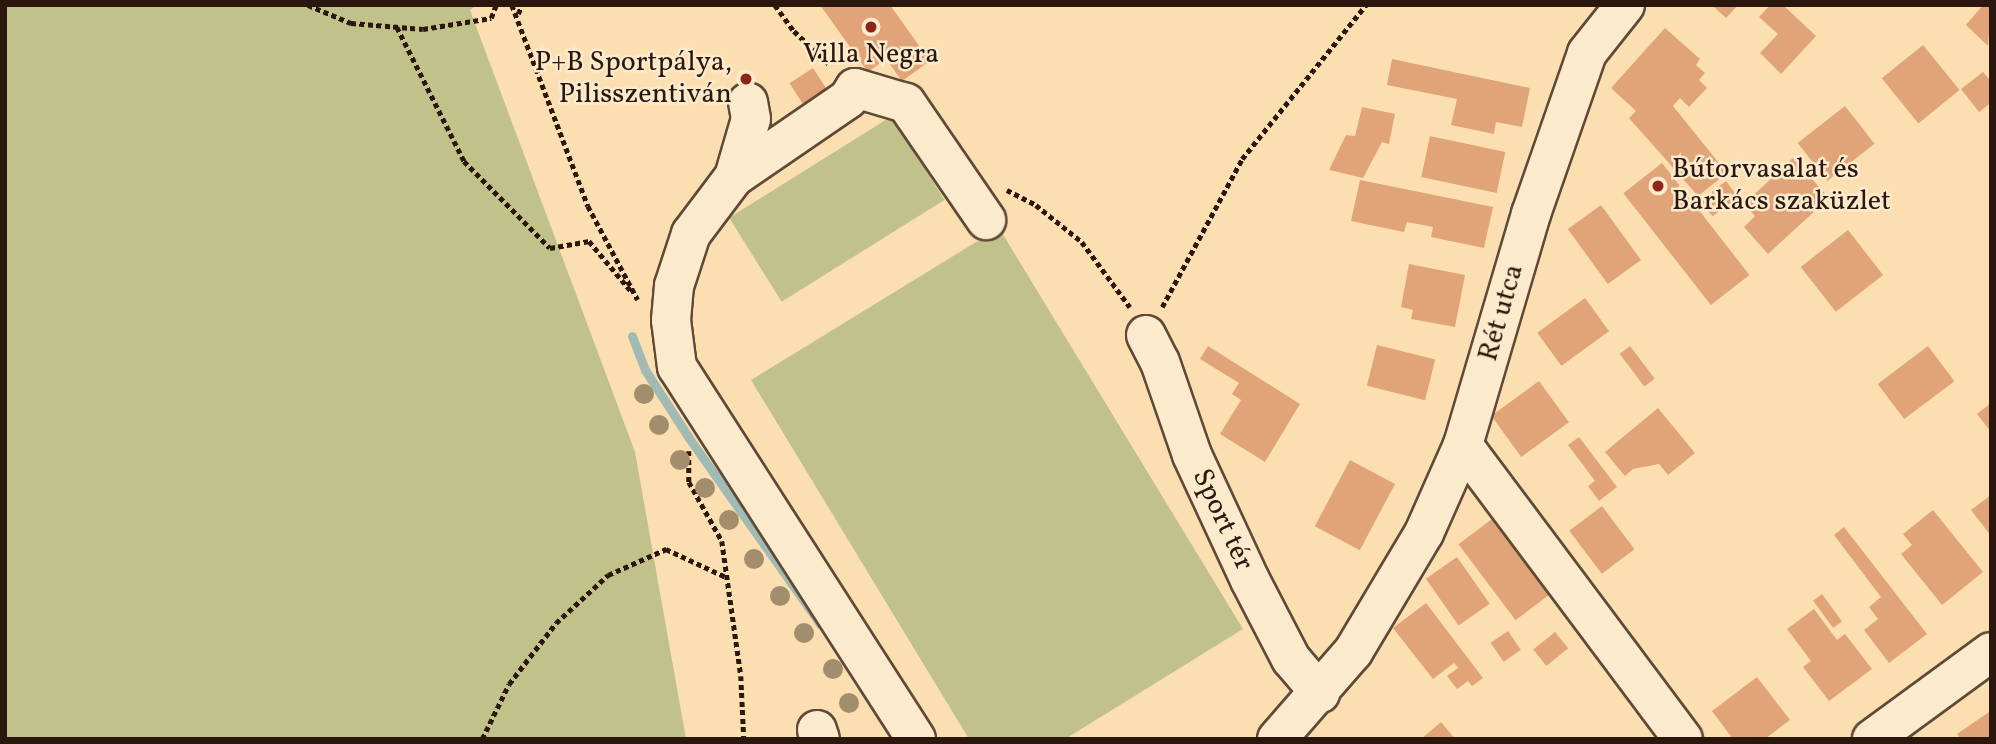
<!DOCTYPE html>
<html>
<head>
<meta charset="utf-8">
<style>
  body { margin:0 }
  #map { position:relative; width:1996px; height:744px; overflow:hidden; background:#fbdfb1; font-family:Vollkorn,serif }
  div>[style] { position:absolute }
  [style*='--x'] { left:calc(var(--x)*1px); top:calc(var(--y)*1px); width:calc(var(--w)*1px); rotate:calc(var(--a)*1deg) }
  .green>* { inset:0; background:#c1c18a; transform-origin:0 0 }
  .stream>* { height:9px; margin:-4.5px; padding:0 4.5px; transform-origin:4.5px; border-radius:4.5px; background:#a1bbb4 }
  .building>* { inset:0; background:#e1a478; transform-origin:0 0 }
  .path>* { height:4.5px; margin-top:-2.25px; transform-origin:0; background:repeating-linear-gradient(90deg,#2c170f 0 5px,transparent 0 8.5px) }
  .roads { filter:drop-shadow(2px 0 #604938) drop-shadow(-2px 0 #604938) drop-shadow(0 2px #604938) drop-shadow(0 -2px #604938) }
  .minor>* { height:38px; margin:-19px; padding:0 19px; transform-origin:19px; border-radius:19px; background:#fceacc }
  .trees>* { width:20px; height:20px; margin:-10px; border-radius:50%; background:#a28d6c }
  .dots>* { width:19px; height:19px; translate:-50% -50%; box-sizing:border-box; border:4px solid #fceacc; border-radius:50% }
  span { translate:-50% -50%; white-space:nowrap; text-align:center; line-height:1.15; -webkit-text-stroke:5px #fceacc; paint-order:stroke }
  .poi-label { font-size:28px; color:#2c170f }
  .right { translate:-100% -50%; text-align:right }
  .left { translate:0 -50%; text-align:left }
  .street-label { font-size:28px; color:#2c170f }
  .frame { position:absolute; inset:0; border:7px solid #2c170f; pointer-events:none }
</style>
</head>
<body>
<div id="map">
  <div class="green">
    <i style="clip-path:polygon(5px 5px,477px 5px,470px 10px,635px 452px,686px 739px,5px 739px)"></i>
    <i style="left:892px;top:116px;width:99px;height:192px;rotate:58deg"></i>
    <i style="clip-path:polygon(999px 228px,1243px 629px,1065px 739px,969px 739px,751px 380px)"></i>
  </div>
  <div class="stream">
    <i style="--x:632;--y:336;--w:36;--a:69"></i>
    <i style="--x:645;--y:370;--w:81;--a:57.1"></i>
    <i style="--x:689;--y:438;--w:228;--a:54.8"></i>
  </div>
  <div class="building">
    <i style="clip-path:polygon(820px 5px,890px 5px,930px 61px,902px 81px,886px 59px,868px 72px)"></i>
    <i style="clip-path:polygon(1712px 5px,1738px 5px,1726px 18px)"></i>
    <i style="clip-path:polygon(1770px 5px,1783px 5px,1816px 36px,1781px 74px,1760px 53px,1778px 34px,1759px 17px)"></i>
    <i style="clip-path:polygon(1983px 5px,1991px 5px,1988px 46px,1966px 25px)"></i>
    <i style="clip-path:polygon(1665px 28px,1700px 59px,1696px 65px,1705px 73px,1699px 80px,1707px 88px,1689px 107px,1680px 98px,1673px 106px,1727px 173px,1698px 196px,1629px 118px,1636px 111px,1611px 88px)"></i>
    <i style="left:1923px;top:45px;width:58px;height:53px;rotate:51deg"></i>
    <i style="clip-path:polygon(1392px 59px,1530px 88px,1522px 127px,1496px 122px,1494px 134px,1451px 125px,1457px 99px,1387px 85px)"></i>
    <i style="left:813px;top:68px;width:27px;height:28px;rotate:57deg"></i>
    <i style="clip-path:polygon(1983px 72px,1991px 81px,1991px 103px,1979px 112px,1961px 89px)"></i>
    <i style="left:1845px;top:106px;width:48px;height:60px;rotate:52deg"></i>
    <i style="clip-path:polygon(1362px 107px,1395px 114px,1389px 144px,1382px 142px,1363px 178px,1329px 170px,1346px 135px,1355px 136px)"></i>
    <i style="left:1430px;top:136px;width:77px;height:42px;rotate:12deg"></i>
    <i style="clip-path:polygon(1793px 158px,1829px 198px,1768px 254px,1744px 227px,1755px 216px,1744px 204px)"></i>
    <i style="left:1662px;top:163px;width:142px;height:49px;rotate:52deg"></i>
    <i style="clip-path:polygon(1360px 180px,1493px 207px,1484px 248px,1431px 237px,1433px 227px,1407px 222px,1404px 232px,1351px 221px)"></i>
    <i style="left:1726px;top:181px;width:20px;height:32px;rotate:53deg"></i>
    <i style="left:1601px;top:205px;width:68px;height:41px;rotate:54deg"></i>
    <i style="left:1848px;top:230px;width:57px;height:60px;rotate:52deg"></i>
    <i style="clip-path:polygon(1409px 264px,1465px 275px,1455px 327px,1411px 319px,1413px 310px,1401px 307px)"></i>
    <i style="left:1585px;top:298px;width:41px;height:59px;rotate:54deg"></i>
    <i style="left:1377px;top:345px;width:60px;height:42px;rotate:14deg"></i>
    <i style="clip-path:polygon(1208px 346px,1300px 404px,1265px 462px,1220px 434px,1241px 400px,1232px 394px,1239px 383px,1200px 359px)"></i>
    <i style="left:1630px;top:346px;width:41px;height:13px;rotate:53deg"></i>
    <i style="left:1928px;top:346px;width:44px;height:63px;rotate:53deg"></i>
    <i style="left:1539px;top:381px;width:51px;height:59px;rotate:54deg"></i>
    <i style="clip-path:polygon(1991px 403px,1991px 432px,1977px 414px)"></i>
    <i style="clip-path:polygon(1658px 408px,1695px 453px,1668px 475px,1659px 464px,1633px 469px,1625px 476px,1605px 452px)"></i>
    <i style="clip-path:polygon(1579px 437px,1617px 487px,1599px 501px,1588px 486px,1595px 481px,1568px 445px)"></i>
    <i style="left:1350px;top:460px;width:51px;height:75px;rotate:28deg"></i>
    <i style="clip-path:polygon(1991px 495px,1991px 536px,1971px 510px)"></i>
    <i style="left:1602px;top:506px;width:54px;height:41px;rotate:53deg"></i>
    <i style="clip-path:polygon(1933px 510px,1983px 572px,1942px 605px,1901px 554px,1912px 545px,1903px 534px)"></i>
    <i style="left:1496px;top:516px;width:95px;height:47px;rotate:53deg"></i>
    <i style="clip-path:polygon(1844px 527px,1927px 634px,1889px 663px,1864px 630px,1878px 619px,1869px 607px,1881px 597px,1834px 535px)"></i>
    <i style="left:1457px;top:557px;width:57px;height:38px;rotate:55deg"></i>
    <i style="left:1822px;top:594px;width:34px;height:11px;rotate:54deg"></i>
    <i style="clip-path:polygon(1426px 603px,1483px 678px,1472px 686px,1468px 681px,1457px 689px,1447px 676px,1458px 668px,1454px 663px,1433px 679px,1393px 628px)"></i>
    <i style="clip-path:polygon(1814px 609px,1837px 640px,1845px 634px,1872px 669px,1829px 701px,1803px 667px,1811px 661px,1787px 629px)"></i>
    <i style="left:1508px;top:631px;width:23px;height:21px;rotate:56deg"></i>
    <i style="left:1555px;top:632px;width:21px;height:28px;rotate:51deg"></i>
    <i style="clip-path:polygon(1757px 677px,1790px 720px,1765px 739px,1733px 739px,1712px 711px)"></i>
    <i style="clip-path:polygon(1989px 712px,1991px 739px,1961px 739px,1957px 734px)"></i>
    <i style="clip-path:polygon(1441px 722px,1455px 739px,1421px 739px)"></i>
  </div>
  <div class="path">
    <i style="--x:308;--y:5;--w:47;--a:22.7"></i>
    <i style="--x:351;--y:23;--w:72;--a:4.8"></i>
    <i style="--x:423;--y:29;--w:69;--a:-9.2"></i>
    <i style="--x:491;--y:18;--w:14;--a:-69"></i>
    <i style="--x:512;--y:5;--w:215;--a:69.3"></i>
    <i style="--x:588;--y:206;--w:106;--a:62"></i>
    <i style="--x:775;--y:5;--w:32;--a:54"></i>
    <i style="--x:794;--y:31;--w:51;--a:43.4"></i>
    <i style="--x:518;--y:14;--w:10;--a:-66"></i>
    <i style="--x:397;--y:27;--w:150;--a:63.4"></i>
    <i style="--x:464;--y:161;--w:122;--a:45.3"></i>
    <i style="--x:550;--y:248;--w:40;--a:-10"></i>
    <i style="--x:589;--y:241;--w:65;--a:50"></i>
    <i style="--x:1007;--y:190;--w:33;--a:27"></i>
    <i style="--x:1036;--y:205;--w:59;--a:38.8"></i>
    <i style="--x:1082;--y:242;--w:81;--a:53.6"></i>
    <i style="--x:1162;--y:307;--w:168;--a:-61.6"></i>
    <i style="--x:1242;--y:159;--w:198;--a:-51.2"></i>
    <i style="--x:689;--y:451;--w:31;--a:90"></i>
    <i style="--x:689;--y:482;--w:68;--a:60.8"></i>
    <i style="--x:722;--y:541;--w:136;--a:82"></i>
    <i style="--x:741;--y:676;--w:63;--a:87.3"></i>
    <i style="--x:482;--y:739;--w:61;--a:-63.9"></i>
    <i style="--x:509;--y:684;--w:77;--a:-52.4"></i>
    <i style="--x:556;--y:623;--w:71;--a:-42.7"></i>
    <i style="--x:608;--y:575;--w:64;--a:-24.1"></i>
    <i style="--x:666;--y:549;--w:68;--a:25.1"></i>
  </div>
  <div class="roads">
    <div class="minor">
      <i style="--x:734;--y:177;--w:60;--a:-73.7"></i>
      <i style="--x:751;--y:119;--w:17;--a:-100"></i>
      <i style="--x:1146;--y:335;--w:30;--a:63"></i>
      <i style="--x:1160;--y:362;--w:98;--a:71"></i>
      <i style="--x:1192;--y:455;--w:138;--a:65.1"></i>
      <i style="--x:1250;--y:580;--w:89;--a:62.6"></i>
      <i style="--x:1291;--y:659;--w:45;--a:49.5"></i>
      <i style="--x:1463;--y:445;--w:367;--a:53.2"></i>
      <i style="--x:817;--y:730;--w:9;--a:72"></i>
      <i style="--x:916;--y:739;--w:442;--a:-122.7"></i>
      <i style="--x:677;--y:367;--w:47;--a:-97.3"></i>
      <i style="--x:671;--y:320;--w:34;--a:-85"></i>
      <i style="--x:674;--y:286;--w:55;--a:-71.9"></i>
      <i style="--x:691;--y:234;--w:71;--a:-53"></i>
      <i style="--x:734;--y:177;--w:138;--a:-34.4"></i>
      <i style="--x:848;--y:99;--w:13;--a:-58"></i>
      <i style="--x:855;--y:88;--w:53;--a:16.4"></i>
      <i style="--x:906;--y:103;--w:142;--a:55.6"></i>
      <i style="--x:1277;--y:739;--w:116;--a:-48.9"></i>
      <i style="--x:1353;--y:652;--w:139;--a:-59.2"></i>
      <i style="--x:1424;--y:533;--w:96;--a:-66.1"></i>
      <i style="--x:1463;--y:445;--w:241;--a:-73.6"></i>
      <i style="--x:1531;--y:214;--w:170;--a:-70.8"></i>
      <i style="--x:1587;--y:53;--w:61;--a:-51.6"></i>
      <i style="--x:1872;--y:739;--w:147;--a:-36.2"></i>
    </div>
  </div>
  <div class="trees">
    <i style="left:644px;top:394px"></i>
    <i style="left:659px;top:425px"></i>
    <i style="left:680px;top:460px"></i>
    <i style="left:705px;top:488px"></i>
    <i style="left:729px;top:520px"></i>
    <i style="left:754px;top:559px"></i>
    <i style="left:780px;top:596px"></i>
    <i style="left:804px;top:633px"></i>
    <i style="left:833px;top:669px"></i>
    <i style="left:849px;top:703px"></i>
  </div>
  <div class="dots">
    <i style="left:871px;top:27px;background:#8f2418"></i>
    <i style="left:746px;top:79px;background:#8f2418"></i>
    <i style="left:1658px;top:186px;background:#8f2418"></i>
  </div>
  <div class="poi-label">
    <span style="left:871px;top:55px">Villa Negra</span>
    <span class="right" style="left:732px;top:79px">P+B Sportpálya,<br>Pilisszentiván</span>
    <span class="left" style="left:1672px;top:186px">Bútorvasalat és<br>Barkács szaküzlet</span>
  </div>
  <div class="street-label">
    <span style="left:1502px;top:313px;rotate:-74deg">Rét utca</span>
    <span style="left:1222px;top:520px;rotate:65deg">Sport tér</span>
  </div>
  <div class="frame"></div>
</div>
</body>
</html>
